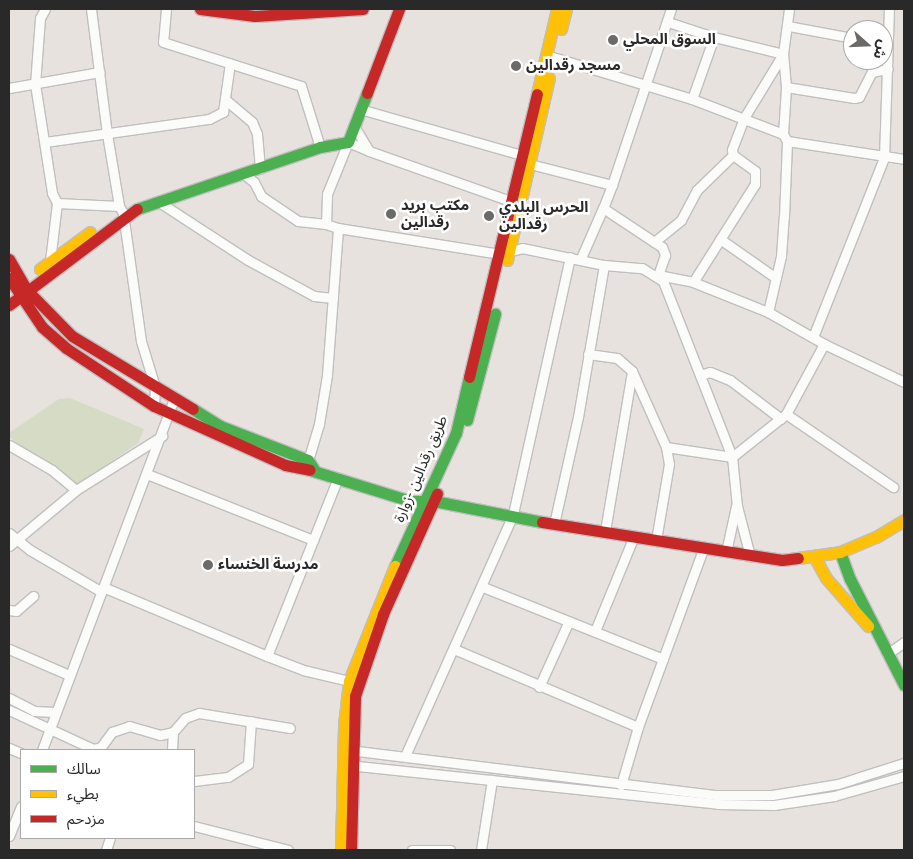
<!DOCTYPE html>
<html>
<head>
<meta charset="utf-8">
<style>
  body { margin:0 }
  #map { position:relative; width:913px; height:859px; overflow:hidden; background:#e7e2de; font-family:Roboto,"Noto Sans Arabic",sans-serif }
  div>[style] { position:absolute }
  [style*='--x'] { left:calc(var(--x)*1px); top:calc(var(--y)*1px); width:calc(var(--w)*1px); rotate:calc(var(--a)*1deg) }
  .cemetery>* { inset:0; background:#d5dbc5 }
  .roads { filter:drop-shadow(1px 0 #c0bfc0) drop-shadow(-1px 0 #c0bfc0) drop-shadow(0 1px #c0bfc0) drop-shadow(0 -1px #c0bfc0) }
  .street>* { height:9px; margin:-4.5px; padding:0 4.5px; transform-origin:4.5px; border-radius:4.5px; background:#fbfbfa }
  .fast>* { height:11px; margin:-5.5px; padding:0 5.5px; transform-origin:5.5px; border-radius:5.5px; background:#4caf50 }
  .slow>* { height:11px; margin:-5.5px; padding:0 5.5px; transform-origin:5.5px; border-radius:5.5px; background:#ffc107 }
  .jam>* { height:11px; margin:-5.5px; padding:0 5.5px; transform-origin:5.5px; border-radius:5.5px; background:#c62828 }
  .dots>* { width:14px; height:14px; translate:-50% -50%; box-sizing:border-box; border:2px solid #fff; border-radius:50% }
  span { translate:-50% -50%; white-space:nowrap; text-align:center; line-height:1.15; -webkit-text-stroke:5px #fff; paint-order:stroke }
  .poi-label { font-size:15px; color:#292929; font-weight:700 }
  .left { translate:0 -50%; text-align:left }
  .street-label { font-size:15px; color:#292929 }
  .frame { position:absolute; inset:0; border:10px solid #292929; pointer-events:none }
  .legend { position:absolute; left:20px; top:749px; width:175px; height:90px; box-sizing:border-box; background:#fff; border:1px solid #a9a9a9; margin:0; padding:6px 9px; list-style:none; font-size:15px; color:#292929 }
  .legend li { display:flex; align-items:center; gap:10px; height:25px }
  .legend b { width:25px; border:1px solid #a9a9a9 }
  .north { position:absolute; left:843px; top:20px; width:50px; height:50px; box-sizing:border-box; background:#fff; border:1px solid #a9a9a9; border-radius:50%; rotate:110deg; font-size:14px; font-weight:700; line-height:20px; text-align:center; color:#292929 }
  .north::after { content:''; display:block; margin:auto; width:18px; height:22px; background:#6c6a68; clip-path:polygon(50% 0,100% 100%,50% 72%,0 100%) }
</style>
</head>
<body>
<div id="map">
  <div class="cemetery">
    <i style="clip-path:polygon(70px 398px,144px 429px,138px 443px,76px 486px,9px 437px,9px 433px,59px 399px)"></i>
  </div>
  <div class="roads">
    <div class="street">
      <i style="--x:45;--y:9;--w:10;--a:119"></i>
      <i style="--x:40;--y:18;--w:66;--a:94.3"></i>
      <i style="--x:35;--y:84;--w:110;--a:81.1"></i>
      <i style="--x:52;--y:193;--w:11;--a:63"></i>
      <i style="--x:57;--y:203;--w:58;--a:96.9"></i>
      <i style="--x:91;--y:9;--w:126;--a:82.7"></i>
      <i style="--x:107;--y:134;--w:73;--a:80.5"></i>
      <i style="--x:119;--y:206;--w:8;--a:60"></i>
      <i style="--x:123;--y:213;--w:129;--a:82"></i>
      <i style="--x:141;--y:341;--w:48;--a:73.1"></i>
      <i style="--x:155;--y:387;--w:19;--a:93"></i>
      <i style="--x:166;--y:9;--w:33;--a:95"></i>
      <i style="--x:163;--y:42;--w:145;--a:17.7"></i>
      <i style="--x:301;--y:86;--w:64;--a:72.7"></i>
      <i style="--x:668;--y:22;--w:48;--a:18.1"></i>
      <i style="--x:714;--y:37;--w:71;--a:13.8"></i>
      <i style="--x:783;--y:54;--w:75;--a:121.4"></i>
      <i style="--x:744;--y:118;--w:34;--a:111"></i>
      <i style="--x:732;--y:150;--w:5;--a:79"></i>
      <i style="--x:733;--y:155;--w:27;--a:36"></i>
      <i style="--x:755;--y:171;--w:13;--a:90"></i>
      <i style="--x:755;--y:184;--w:116;--a:122.3"></i>
      <i style="--x:788;--y:26;--w:66;--a:10.5"></i>
      <i style="--x:546;--y:55;--w:152;--a:16.8"></i>
      <i style="--x:692;--y:99;--w:97;--a:21"></i>
      <i style="--x:786;--y:87;--w:69;--a:9.2"></i>
      <i style="--x:854;--y:98;--w:5;--a:-11"></i>
      <i style="--x:859;--y:97;--w:28;--a:-63"></i>
      <i style="--x:872;--y:72;--w:16;--a:-11"></i>
      <i style="--x:9;--y:88;--w:92;--a:-10"></i>
      <i style="--x:692;--y:99;--w:66;--a:-70.5"></i>
      <i style="--x:227;--y:101;--w:33;--a:40"></i>
      <i style="--x:252;--y:122;--w:13;--a:67"></i>
      <i style="--x:257;--y:134;--w:35;--a:85"></i>
      <i style="--x:360;--y:109;--w:168;--a:15.9"></i>
      <i style="--x:354;--y:126;--w:29;--a:59"></i>
      <i style="--x:369;--y:151;--w:153;--a:19.5"></i>
      <i style="--x:787;--y:141;--w:118;--a:8.7"></i>
      <i style="--x:45;--y:142;--w:166;--a:-8"></i>
      <i style="--x:209;--y:119;--w:16;--a:-27"></i>
      <i style="--x:223;--y:112;--w:49;--a:-81.9"></i>
      <i style="--x:530;--y:164;--w:85;--a:14.4"></i>
      <i style="--x:612;--y:185;--w:186;--a:-71.5"></i>
      <i style="--x:245;--y:175;--w:11;--a:38"></i>
      <i style="--x:254;--y:182;--w:16;--a:63"></i>
      <i style="--x:261;--y:196;--w:45;--a:34"></i>
      <i style="--x:298;--y:221;--w:28;--a:6"></i>
      <i style="--x:612;--y:185;--w:25;--a:111"></i>
      <i style="--x:603;--y:208;--w:71;--a:33.5"></i>
      <i style="--x:662;--y:247;--w:9;--a:69"></i>
      <i style="--x:665;--y:255;--w:21;--a:109"></i>
      <i style="--x:658;--y:275;--w:36;--a:11"></i>
      <i style="--x:693;--y:282;--w:81;--a:21.8"></i>
      <i style="--x:768;--y:312;--w:64;--a:29.7"></i>
      <i style="--x:824;--y:344;--w:89;--a:25.4"></i>
      <i style="--x:159;--y:202;--w:106;--a:33.1"></i>
      <i style="--x:248;--y:260;--w:75;--a:28.6"></i>
      <i style="--x:314;--y:296;--w:19;--a:6"></i>
      <i style="--x:57;--y:203;--w:62;--a:2.8"></i>
      <i style="--x:338;--y:228;--w:13;--a:-162"></i>
      <i style="--x:326;--y:224;--w:30;--a:-88"></i>
      <i style="--x:327;--y:194;--w:56;--a:-68"></i>
      <i style="--x:348;--y:142;--w:21;--a:23"></i>
      <i style="--x:720;--y:239;--w:68;--a:34.9"></i>
      <i style="--x:654;--y:242;--w:35;--a:-39"></i>
      <i style="--x:681;--y:220;--w:34;--a:-62"></i>
      <i style="--x:697;--y:190;--w:50;--a:-44.2"></i>
      <i style="--x:581;--y:258;--w:55;--a:-66.3"></i>
      <i style="--x:768;--y:312;--w:57;--a:-76.9"></i>
      <i style="--x:781;--y:256;--w:39;--a:-86"></i>
      <i style="--x:784;--y:217;--w:76;--a:-87.7"></i>
      <i style="--x:787;--y:141;--w:8;--a:-120"></i>
      <i style="--x:783;--y:134;--w:47;--a:-86.3"></i>
      <i style="--x:786;--y:87;--w:33;--a:-95"></i>
      <i style="--x:783;--y:54;--w:45;--a:-82.4"></i>
      <i style="--x:813;--y:337;--w:193;--a:-68.4"></i>
      <i style="--x:884;--y:158;--w:149;--a:-88.1"></i>
      <i style="--x:588;--y:354;--w:29;--a:8"></i>
      <i style="--x:617;--y:358;--w:20;--a:41"></i>
      <i style="--x:632;--y:371;--w:83;--a:65.9"></i>
      <i style="--x:666;--y:447;--w:17;--a:80"></i>
      <i style="--x:669;--y:464;--w:77;--a:99.7"></i>
      <i style="--x:700;--y:375;--w:10;--a:-17"></i>
      <i style="--x:710;--y:372;--w:22;--a:22"></i>
      <i style="--x:730;--y:380;--w:64;--a:37.4"></i>
      <i style="--x:786;--y:414;--w:130;--a:34.3"></i>
      <i style="--x:9;--y:445;--w:50;--a:30.2"></i>
      <i style="--x:52;--y:470;--w:31;--a:40"></i>
      <i style="--x:666;--y:447;--w:67;--a:8.6"></i>
      <i style="--x:732;--y:457;--w:69;--a:-38.5"></i>
      <i style="--x:786;--y:414;--w:80;--a:-61.5"></i>
      <i style="--x:307;--y:464;--w:42;--a:-73.3"></i>
      <i style="--x:319;--y:424;--w:50;--a:-80.7"></i>
      <i style="--x:327;--y:375;--w:147;--a:-85.7"></i>
      <i style="--x:338;--y:228;--w:164;--a:9.1"></i>
      <i style="--x:500;--y:254;--w:23;--a:-15"></i>
      <i style="--x:522;--y:248;--w:84;--a:11.7"></i>
      <i style="--x:604;--y:265;--w:38;--a:5"></i>
      <i style="--x:642;--y:268;--w:25;--a:32"></i>
      <i style="--x:663;--y:281;--w:189;--a:68.6"></i>
      <i style="--x:732;--y:457;--w:49;--a:84.2"></i>
      <i style="--x:737;--y:506;--w:52;--a:75.4"></i>
      <i style="--x:147;--y:474;--w:179;--a:21.7"></i>
      <i style="--x:554;--y:524;--w:110;--a:-77.4"></i>
      <i style="--x:578;--y:417;--w:154;--a:-80.3"></i>
      <i style="--x:605;--y:531;--w:162;--a:-80.4"></i>
      <i style="--x:9;--y:533;--w:27;--a:39"></i>
      <i style="--x:30;--y:550;--w:83;--a:30.3"></i>
      <i style="--x:9;--y:546;--w:87;--a:-39.9"></i>
      <i style="--x:76;--y:490;--w:102;--a:-32.1"></i>
      <i style="--x:726;--y:552;--w:47;--a:-77.7"></i>
      <i style="--x:103;--y:587;--w:178;--a:22.8"></i>
      <i style="--x:267;--y:656;--w:192;--a:-68.3"></i>
      <i style="--x:483;--y:587;--w:194;--a:21.8"></i>
      <i style="--x:9;--y:610;--w:7;--a:8"></i>
      <i style="--x:16;--y:611;--w:23;--a:-41"></i>
      <i style="--x:595;--y:631;--w:103;--a:-67.7"></i>
      <i style="--x:9;--y:649;--w:65;--a:23.4"></i>
      <i style="--x:454;--y:649;--w:200;--a:23"></i>
      <i style="--x:887;--y:654;--w:21;--a:-35"></i>
      <i style="--x:267;--y:656;--w:39;--a:21"></i>
      <i style="--x:303;--y:670;--w:47;--a:13.4"></i>
      <i style="--x:539;--y:687;--w:72;--a:-65.6"></i>
      <i style="--x:9;--y:698;--w:28;--a:27"></i>
      <i style="--x:34;--y:711;--w:21;--a:3"></i>
      <i style="--x:9;--y:710;--w:93;--a:24.9"></i>
      <i style="--x:93;--y:749;--w:8;--a:-14"></i>
      <i style="--x:101;--y:747;--w:19;--a:-54"></i>
      <i style="--x:112;--y:732;--w:18;--a:-19"></i>
      <i style="--x:129;--y:726;--w:32;--a:16"></i>
      <i style="--x:160;--y:735;--w:13;--a:-13"></i>
      <i style="--x:173;--y:732;--w:18;--a:-49"></i>
      <i style="--x:185;--y:718;--w:15;--a:-20"></i>
      <i style="--x:199;--y:713;--w:92;--a:9.4"></i>
      <i style="--x:9;--y:748;--w:13;--a:23"></i>
      <i style="--x:42;--y:750;--w:375;--a:-69.4"></i>
      <i style="--x:172;--y:750;--w:18;--a:-87"></i>
      <i style="--x:349;--y:750;--w:370;--a:7"></i>
      <i style="--x:716;--y:795;--w:56;--a:0"></i>
      <i style="--x:772;--y:795;--w:67;--a:-9.5"></i>
      <i style="--x:838;--y:784;--w:69;--a:-17.7"></i>
      <i style="--x:405;--y:756;--w:265;--a:-65.9"></i>
      <i style="--x:513;--y:514;--w:263;--a:-77.5"></i>
      <i style="--x:348;--y:765;--w:372;--a:6"></i>
      <i style="--x:718;--y:804;--w:56;--a:1"></i>
      <i style="--x:774;--y:805;--w:61;--a:-8.5"></i>
      <i style="--x:834;--y:796;--w:73;--a:-15.9"></i>
      <i style="--x:194;--y:781;--w:34;--a:-7"></i>
      <i style="--x:228;--y:777;--w:24;--a:-33"></i>
      <i style="--x:248;--y:764;--w:43;--a:-86"></i>
      <i style="--x:621;--y:785;--w:60;--a:-73.7"></i>
      <i style="--x:638;--y:727;--w:189;--a:-69.9"></i>
      <i style="--x:194;--y:826;--w:97;--a:14.3"></i>
      <i style="--x:9;--y:836;--w:32;--a:-68"></i>
      <i style="--x:106;--y:850;--w:13;--a:-72"></i>
      <i style="--x:412;--y:850;--w:38;--a:0"></i>
      <i style="--x:481;--y:850;--w:71;--a:-81.1"></i>
    </div>
    <div class="fast">
      <i style="--x:137;--y:209;--w:193;--a:-18.7"></i>
      <i style="--x:320;--y:147;--w:28;--a:-10"></i>
      <i style="--x:348;--y:142;--w:53;--a:-68.8"></i>
      <i style="--x:193;--y:409;--w:32;--a:32"></i>
      <i style="--x:220;--y:426;--w:94;--a:21.1"></i>
      <i style="--x:308;--y:460;--w:13;--a:58"></i>
      <i style="--x:467;--y:420;--w:110;--a:-75.2"></i>
      <i style="--x:310;--y:470;--w:106;--a:17.1"></i>
      <i style="--x:411;--y:501;--w:23;--a:0"></i>
      <i style="--x:434;--y:501;--w:110;--a:11"></i>
      <i style="--x:840;--y:552;--w:29;--a:70"></i>
      <i style="--x:850;--y:579;--w:119;--a:63"></i>
      <i style="--x:395;--y:566;--w:146;--a:-65.4"></i>
      <i style="--x:456;--y:433;--w:57;--a:-76.9"></i>
    </div>
    <div class="slow">
      <i style="--x:561;--y:29;--w:21;--a:-76"></i>
      <i style="--x:537;--y:94;--w:87;--a:-76.8"></i>
      <i style="--x:522;--y:195;--w:120;--a:-77"></i>
      <i style="--x:507;--y:260;--w:45;--a:-77.2"></i>
      <i style="--x:40;--y:269;--w:62;--a:-36.5"></i>
      <i style="--x:798;--y:558;--w:42;--a:-8.1"></i>
      <i style="--x:840;--y:552;--w:39;--a:-23"></i>
      <i style="--x:876;--y:537;--w:33;--a:-31"></i>
      <i style="--x:815;--y:558;--w:23;--a:61"></i>
      <i style="--x:826;--y:578;--w:64;--a:48.8"></i>
      <i style="--x:341;--y:850;--w:125;--a:-88.6"></i>
      <i style="--x:344;--y:725;--w:44;--a:-83.5"></i>
      <i style="--x:349;--y:681;--w:124;--a:-68.2"></i>
    </div>
    <div class="jam">
      <i style="--x:200;--y:9;--w:55;--a:7.3"></i>
      <i style="--x:255;--y:16;--w:108;--a:-3.7"></i>
      <i style="--x:367;--y:93;--w:90;--a:-69.1"></i>
      <i style="--x:9;--y:259;--w:36;--a:60"></i>
      <i style="--x:27;--y:290;--w:64;--a:45.6"></i>
      <i style="--x:72;--y:336;--w:141;--a:31.1"></i>
      <i style="--x:9;--y:278;--w:59;--a:56"></i>
      <i style="--x:42;--y:327;--w:32;--a:41"></i>
      <i style="--x:66;--y:348;--w:105;--a:33.4"></i>
      <i style="--x:154;--y:406;--w:144;--a:24.2"></i>
      <i style="--x:285;--y:465;--w:25;--a:11"></i>
      <i style="--x:9;--y:305;--w:160;--a:-36.9"></i>
      <i style="--x:469;--y:377;--w:291;--a:-76.5"></i>
      <i style="--x:542;--y:522;--w:243;--a:9"></i>
      <i style="--x:782;--y:560;--w:16;--a:-7"></i>
      <i style="--x:351;--y:850;--w:154;--a:-88.5"></i>
      <i style="--x:355;--y:696;--w:87;--a:-71.1"></i>
      <i style="--x:383;--y:614;--w:132;--a:-65.8"></i>
    </div>
  </div>
  <div class="dots">
    <i style="left:613px;top:40px;background:#6c6a68"></i>
    <i style="left:516px;top:66px;background:#6c6a68"></i>
    <i style="left:391px;top:214px;background:#6c6a68"></i>
    <i style="left:489px;top:216px;background:#6c6a68"></i>
    <i style="left:208px;top:565px;background:#6c6a68"></i>
  </div>
  <div class="poi-label">
    <span class="left" style="left:623px;top:40px">السوق المحلي</span>
    <span class="left" style="left:526px;top:66px">مسجد رقدالين</span>
    <span class="left" style="left:401px;top:214px">مكتب بريد<br>رقدالين</span>
    <span class="left" style="left:499px;top:216px">الحرس البلدي<br>رقدالين</span>
    <span class="left" style="left:218px;top:565px">مدرسة الخنساء</span>
  </div>
  <div class="street-label">
    <span style="left:421px;top:469px;rotate:-67deg">طريق رقدالين -زوارة</span>
  </div>
  <div class="frame"></div>
  <ul class="legend">
  <li><b style="height:6px;background:#4caf50"></b>سالك</li>
  <li><b style="height:6px;background:#ffc107"></b>بطيء</li>
  <li><b style="height:6px;background:#c62828"></b>مزدحم</li>
  </ul>
  <div class="north">ش</div>
</div>
</body>
</html>
